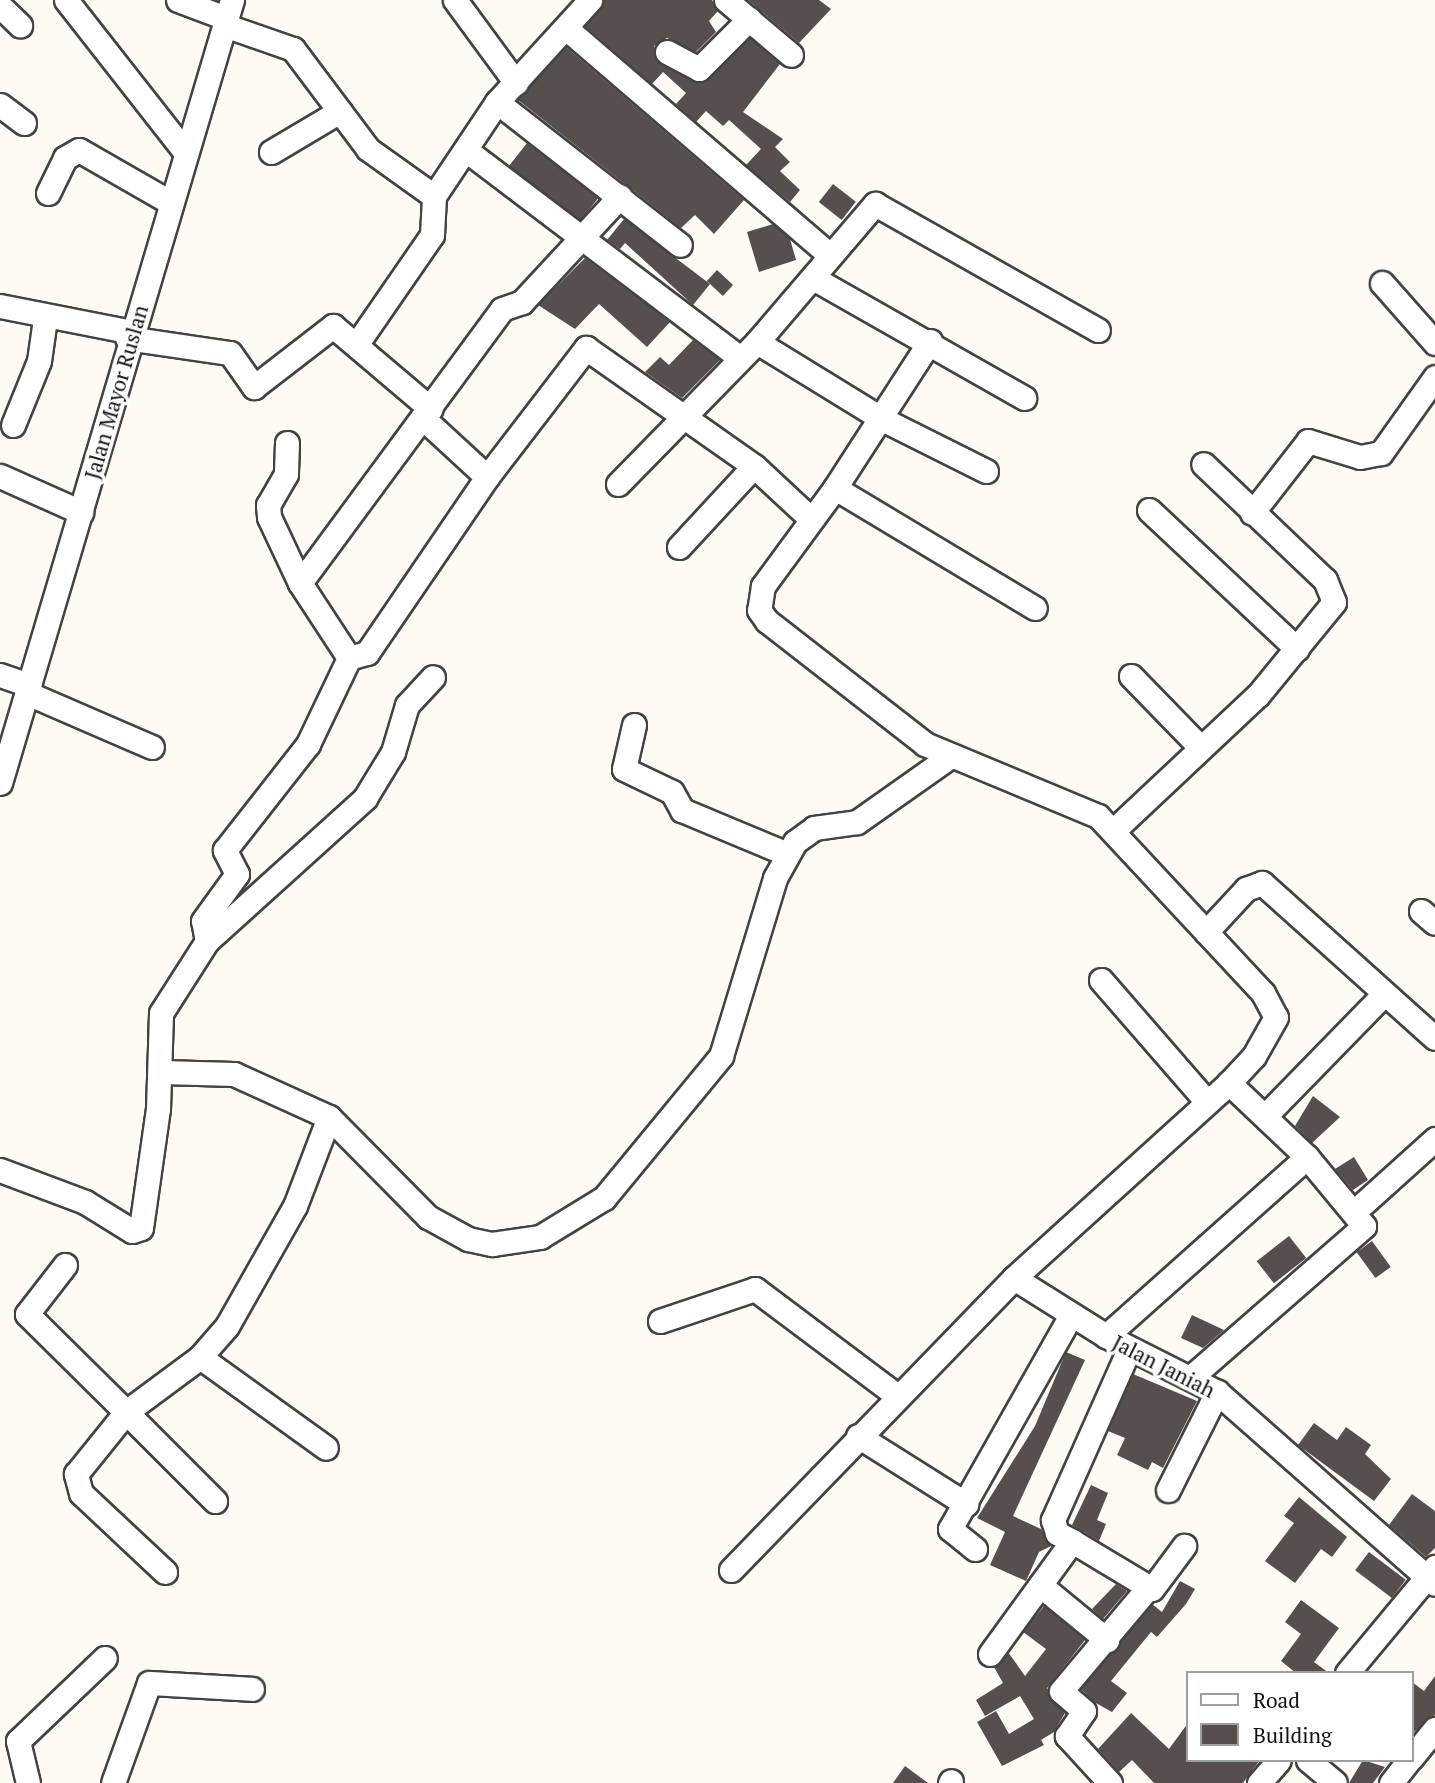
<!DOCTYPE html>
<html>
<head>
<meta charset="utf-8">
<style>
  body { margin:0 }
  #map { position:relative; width:1435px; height:1783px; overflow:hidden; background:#fefaf4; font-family:"PT Serif",serif }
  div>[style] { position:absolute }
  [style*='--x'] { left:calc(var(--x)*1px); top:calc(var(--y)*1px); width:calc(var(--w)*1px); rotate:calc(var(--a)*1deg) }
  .building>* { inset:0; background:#574f4d; transform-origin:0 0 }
  .roads { filter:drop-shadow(2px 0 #434343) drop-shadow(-2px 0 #434343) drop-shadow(0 2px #434343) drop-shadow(0 -2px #434343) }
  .minor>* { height:23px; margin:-11.5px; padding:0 11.5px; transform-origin:11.5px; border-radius:11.5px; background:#fff }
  span { translate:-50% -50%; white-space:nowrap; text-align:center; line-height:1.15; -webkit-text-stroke:7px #fff; paint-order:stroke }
  .street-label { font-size:21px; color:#101010 }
  .legend { position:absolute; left:1186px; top:1671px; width:228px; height:91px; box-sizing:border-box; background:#fff; border:2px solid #9f9f9f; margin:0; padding:9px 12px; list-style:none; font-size:21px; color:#101010 }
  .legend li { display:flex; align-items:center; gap:14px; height:35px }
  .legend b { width:35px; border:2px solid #9f9f9f }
</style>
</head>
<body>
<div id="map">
  <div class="building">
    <i style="clip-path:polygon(604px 0,712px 0,718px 11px,709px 21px,716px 32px,696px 52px,667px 38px,654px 46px,660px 64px,692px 81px,709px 79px,750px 38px,780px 64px,743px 112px,783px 139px,775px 147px,790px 162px,780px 171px,800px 190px,790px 202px,746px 165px,761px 149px,729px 120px,723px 126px,706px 111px,696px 122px,676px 104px,686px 93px,663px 72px,652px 84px,585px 26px)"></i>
    <i style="clip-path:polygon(748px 0,819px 0,831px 9px,799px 43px)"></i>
    <i style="clip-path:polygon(566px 47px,744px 200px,714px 234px,695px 215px,681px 228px,518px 100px)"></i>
    <i style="left:527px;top:143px;width:90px;height:29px;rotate:38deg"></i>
    <i style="left:833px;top:184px;width:29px;height:23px;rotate:38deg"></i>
    <i style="clip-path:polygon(624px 219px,710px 284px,693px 305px,625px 243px,620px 249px,607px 240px)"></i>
    <i style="clip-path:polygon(773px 224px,790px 239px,796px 260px,759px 272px,747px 232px)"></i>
    <i style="clip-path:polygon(585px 258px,670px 322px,647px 347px,599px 304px,575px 329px,538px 305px)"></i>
    <i style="left:717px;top:270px;width:22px;height:15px;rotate:43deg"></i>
    <i style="clip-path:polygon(693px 340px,720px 360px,682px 398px,645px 372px,660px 357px,669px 365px)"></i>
    <i style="clip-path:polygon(1313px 1096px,1340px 1117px,1312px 1143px,1295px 1126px)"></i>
    <i style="clip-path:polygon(1354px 1157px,1368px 1180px,1353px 1190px,1335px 1169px)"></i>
    <i style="left:1289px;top:1236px;width:28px;height:41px;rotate:52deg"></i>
    <i style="left:1372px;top:1241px;width:32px;height:19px;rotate:54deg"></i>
    <i style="clip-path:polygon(1192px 1315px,1224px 1330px,1203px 1348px,1181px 1338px)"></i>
    <i style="clip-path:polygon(1066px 1352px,1085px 1360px,1013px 1516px,1041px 1529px,1051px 1546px,1039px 1552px,1026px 1581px,990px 1565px,1005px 1532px,977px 1518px,1035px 1426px)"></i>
    <i style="clip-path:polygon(1133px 1374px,1197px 1401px,1163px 1468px,1152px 1462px,1148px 1470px,1117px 1455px,1125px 1438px,1108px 1431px)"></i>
    <i style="clip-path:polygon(1314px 1423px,1337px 1440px,1346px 1427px,1371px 1445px,1365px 1454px,1391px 1479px,1374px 1501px,1298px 1445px)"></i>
    <i style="clip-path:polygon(1091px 1485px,1108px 1493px,1097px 1520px,1106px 1524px,1099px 1541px,1072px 1525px)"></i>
    <i style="clip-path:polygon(1412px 1494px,1435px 1511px,1435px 1548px,1426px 1557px,1389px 1525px)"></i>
    <i style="clip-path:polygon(1299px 1497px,1347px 1537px,1332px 1557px,1321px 1549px,1295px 1583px,1265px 1561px,1294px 1523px,1284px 1516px)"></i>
    <i style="left:1369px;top:1552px;width:46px;height:23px;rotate:37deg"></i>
    <i style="clip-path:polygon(1180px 1581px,1195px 1589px,1186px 1604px,1157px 1637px,1151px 1632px,1111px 1681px,1127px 1693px,1112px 1712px,1094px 1702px,1081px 1689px,1152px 1604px,1162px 1612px)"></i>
    <i style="clip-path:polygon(1116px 1584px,1127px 1591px,1103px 1619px,1092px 1609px)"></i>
    <i style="clip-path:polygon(1301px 1600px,1339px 1628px,1314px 1662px,1329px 1673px,1296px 1673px,1281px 1661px,1301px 1634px,1285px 1622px)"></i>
    <i style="clip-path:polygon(1044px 1606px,1085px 1640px,1047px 1688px,1065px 1713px,1054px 1732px,1041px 1740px,1044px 1745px,1002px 1766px,977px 1722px,996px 1711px,1009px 1734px,1034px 1719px,1020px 1696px,985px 1716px,976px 1700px,1003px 1683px,994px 1667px,1008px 1652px,1025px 1676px,1046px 1649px,1023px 1632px)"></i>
    <i style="clip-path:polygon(1435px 1676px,1435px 1715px,1414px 1732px,1412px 1682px,1424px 1691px)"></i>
    <i style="clip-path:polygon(1131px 1713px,1169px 1749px,1188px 1723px,1188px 1760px,1260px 1760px,1243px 1783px,1154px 1783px,1132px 1760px,1119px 1772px,1098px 1749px)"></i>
    <i style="clip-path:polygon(1363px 1760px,1385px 1767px,1373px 1783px,1349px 1783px)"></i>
    <i style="clip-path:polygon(905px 1766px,928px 1783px,893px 1783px)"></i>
  </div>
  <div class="roads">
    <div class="minor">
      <i style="--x:66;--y:0;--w:194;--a:51.9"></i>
      <i style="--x:178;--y:0;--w:51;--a:20.6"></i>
      <i style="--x:455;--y:0;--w:103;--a:53.7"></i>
      <i style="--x:726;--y:0;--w:85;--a:40.2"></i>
      <i style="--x:0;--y:6;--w:28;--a:44"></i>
      <i style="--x:224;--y:25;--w:73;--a:19.2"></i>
      <i style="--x:293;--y:49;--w:125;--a:53.1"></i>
      <i style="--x:368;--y:149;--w:81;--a:35.5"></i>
      <i style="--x:567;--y:29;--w:345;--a:40.7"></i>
      <i style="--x:667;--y:52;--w:36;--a:28"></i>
      <i style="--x:699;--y:69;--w:71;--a:-45"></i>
      <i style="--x:497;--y:102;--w:232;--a:38"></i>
      <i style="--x:0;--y:105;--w:30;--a:37"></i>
      <i style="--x:466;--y:150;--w:344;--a:37.2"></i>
      <i style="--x:271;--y:152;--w:80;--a:-30.7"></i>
      <i style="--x:48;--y:193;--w:39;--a:-64"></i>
      <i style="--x:65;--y:158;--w:16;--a:-30"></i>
      <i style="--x:79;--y:150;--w:106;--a:29.9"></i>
      <i style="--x:813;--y:278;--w:243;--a:29.6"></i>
      <i style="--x:1382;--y:283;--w:80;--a:48.5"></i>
      <i style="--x:0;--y:306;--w:136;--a:11.1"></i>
      <i style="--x:127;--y:338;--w:104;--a:8.3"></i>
      <i style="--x:230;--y:353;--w:42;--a:54.8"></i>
      <i style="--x:254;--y:387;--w:100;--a:-37.7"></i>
      <i style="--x:333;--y:326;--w:128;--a:40.3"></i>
      <i style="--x:930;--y:341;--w:175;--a:122.9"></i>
      <i style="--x:835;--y:488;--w:233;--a:31"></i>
      <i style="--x:757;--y:342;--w:149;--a:31.6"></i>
      <i style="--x:884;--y:420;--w:114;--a:26.6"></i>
      <i style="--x:356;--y:345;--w:134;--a:-55.4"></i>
      <i style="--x:432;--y:235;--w:39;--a:-87"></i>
      <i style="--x:434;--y:196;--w:113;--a:-56.2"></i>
      <i style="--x:497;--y:102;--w:138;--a:-47.6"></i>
      <i style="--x:423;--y:418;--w:87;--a:42.7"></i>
      <i style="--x:13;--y:425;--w:69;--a:-67.9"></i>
      <i style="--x:39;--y:361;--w:42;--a:-81.9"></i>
      <i style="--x:287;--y:443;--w:31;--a:92"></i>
      <i style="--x:286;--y:474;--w:36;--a:120"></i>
      <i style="--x:268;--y:505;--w:12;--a:85"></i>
      <i style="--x:269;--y:517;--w:73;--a:64.8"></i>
      <i style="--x:300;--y:583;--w:90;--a:56.8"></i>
      <i style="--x:349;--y:658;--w:19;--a:-16"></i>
      <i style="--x:367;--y:653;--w:213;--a:-55.7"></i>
      <i style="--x:487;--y:477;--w:163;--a:-52.5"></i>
      <i style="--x:586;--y:348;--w:205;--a:35.1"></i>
      <i style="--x:754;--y:466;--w:78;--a:42.9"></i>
      <i style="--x:0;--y:476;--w:89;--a:24"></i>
      <i style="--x:618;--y:484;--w:199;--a:-45.6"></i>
      <i style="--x:757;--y:342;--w:182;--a:-49.5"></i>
      <i style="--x:875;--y:204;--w:256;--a:29.5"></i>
      <i style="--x:835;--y:488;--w:122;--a:126.3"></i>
      <i style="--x:763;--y:586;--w:24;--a:99"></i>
      <i style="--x:759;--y:610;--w:14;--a:54"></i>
      <i style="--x:767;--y:621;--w:200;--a:37.9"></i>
      <i style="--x:925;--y:744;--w:187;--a:22.6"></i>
      <i style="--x:1098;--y:816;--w:242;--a:47"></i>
      <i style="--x:1263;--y:993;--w:27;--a:62"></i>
      <i style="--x:1276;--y:1017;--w:45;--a:119.4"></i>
      <i style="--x:1254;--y:1056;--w:37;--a:133"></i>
      <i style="--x:1229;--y:1083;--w:290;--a:137.8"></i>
      <i style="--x:1149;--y:510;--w:203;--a:43.2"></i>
      <i style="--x:1252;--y:513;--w:91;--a:-52.1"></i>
      <i style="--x:1308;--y:441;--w:54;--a:17.1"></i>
      <i style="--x:1360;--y:457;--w:21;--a:-11"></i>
      <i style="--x:1381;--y:453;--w:93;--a:-54.6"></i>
      <i style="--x:679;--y:547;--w:110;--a:-47.2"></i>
      <i style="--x:300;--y:583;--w:340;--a:-53.6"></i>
      <i style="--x:502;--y:309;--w:21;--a:-19"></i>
      <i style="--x:522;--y:302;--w:144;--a:-47.2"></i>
      <i style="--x:0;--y:675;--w:31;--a:19"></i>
      <i style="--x:1131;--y:676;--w:99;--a:45.8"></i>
      <i style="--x:27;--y:693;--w:136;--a:23.4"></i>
      <i style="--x:634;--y:725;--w:45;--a:102.8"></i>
      <i style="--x:624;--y:769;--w:53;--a:25.6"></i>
      <i style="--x:672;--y:792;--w:21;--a:61"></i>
      <i style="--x:682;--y:810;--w:114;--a:22.7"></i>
      <i style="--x:0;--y:783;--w:817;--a:-73.5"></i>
      <i style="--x:1114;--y:830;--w:197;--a:-43.2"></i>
      <i style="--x:1258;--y:695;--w:120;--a:-50.7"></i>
      <i style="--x:1334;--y:602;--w:24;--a:-112"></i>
      <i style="--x:1325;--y:580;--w:168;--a:-136.4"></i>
      <i style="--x:1421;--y:911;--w:18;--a:41"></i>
      <i style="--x:1206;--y:932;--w:59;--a:-47.1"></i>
      <i style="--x:1246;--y:889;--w:17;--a:-21"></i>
      <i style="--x:1262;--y:883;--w:232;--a:41.9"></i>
      <i style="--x:207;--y:941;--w:20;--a:-101"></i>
      <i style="--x:203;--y:921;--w:58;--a:-54.1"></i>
      <i style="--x:237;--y:874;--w:27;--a:-117"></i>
      <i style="--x:225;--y:850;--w:135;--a:-51.9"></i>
      <i style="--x:308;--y:744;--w:95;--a:-64.5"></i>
      <i style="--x:1101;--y:980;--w:162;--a:49"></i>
      <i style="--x:161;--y:1072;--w:73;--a:1.6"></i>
      <i style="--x:234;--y:1074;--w:104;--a:24.4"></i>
      <i style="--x:1265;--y:1116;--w:170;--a:-45.7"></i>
      <i style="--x:0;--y:1170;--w:91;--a:20.6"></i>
      <i style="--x:85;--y:1202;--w:55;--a:31.7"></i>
      <i style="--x:132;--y:1231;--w:9;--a:-18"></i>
      <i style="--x:141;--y:1228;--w:120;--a:-81.9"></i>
      <i style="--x:158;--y:1109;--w:96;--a:-88.2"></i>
      <i style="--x:161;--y:1013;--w:85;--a:-57.4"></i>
      <i style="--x:207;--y:941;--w:213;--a:-42.1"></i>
      <i style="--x:365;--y:798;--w:54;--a:-58.7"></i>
      <i style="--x:393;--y:752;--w:49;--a:-73.4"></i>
      <i style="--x:407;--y:705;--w:38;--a:-47"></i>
      <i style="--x:1355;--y:1211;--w:108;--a:-42"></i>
      <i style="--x:65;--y:1265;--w:62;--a:127.8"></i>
      <i style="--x:27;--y:1314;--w:139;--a:44.7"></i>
      <i style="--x:126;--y:1412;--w:92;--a:-36.6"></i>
      <i style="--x:200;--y:1357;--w:155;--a:35.8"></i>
      <i style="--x:660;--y:1321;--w:100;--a:-18.6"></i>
      <i style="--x:755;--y:1289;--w:176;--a:36.9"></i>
      <i style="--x:1106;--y:1336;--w:269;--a:-41.7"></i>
      <i style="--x:200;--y:1357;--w:41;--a:-48.9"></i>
      <i style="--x:227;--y:1326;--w:138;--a:-60.5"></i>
      <i style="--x:295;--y:1206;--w:95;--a:-69.1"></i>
      <i style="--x:329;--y:1117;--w:141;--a:45.3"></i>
      <i style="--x:428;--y:1217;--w:46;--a:28.8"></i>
      <i style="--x:468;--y:1239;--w:25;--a:12"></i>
      <i style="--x:492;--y:1244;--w:49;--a:-8.3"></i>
      <i style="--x:540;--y:1237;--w:75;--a:-31.4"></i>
      <i style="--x:604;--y:1198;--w:184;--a:-50.5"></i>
      <i style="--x:721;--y:1056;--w:186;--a:-73.1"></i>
      <i style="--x:775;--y:878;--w:41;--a:-60.9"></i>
      <i style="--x:795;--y:842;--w:24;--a:-36"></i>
      <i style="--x:814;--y:828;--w:43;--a:-7.9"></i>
      <i style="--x:857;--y:822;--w:113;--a:-35.2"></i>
      <i style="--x:1190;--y:1378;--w:231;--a:-41.1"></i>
      <i style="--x:1364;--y:1226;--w:89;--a:-129.6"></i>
      <i style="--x:1307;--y:1157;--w:108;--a:-136.5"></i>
      <i style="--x:858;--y:1436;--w:128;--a:32.2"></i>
      <i style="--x:1168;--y:1490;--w:110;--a:-63.4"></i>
      <i style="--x:1072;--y:1541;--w:93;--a:31"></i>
      <i style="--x:1152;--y:1589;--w:54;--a:-53.3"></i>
      <i style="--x:975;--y:1549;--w:32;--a:-141"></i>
      <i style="--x:950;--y:1529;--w:246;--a:-60.5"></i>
      <i style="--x:731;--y:1570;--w:407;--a:-45.9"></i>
      <i style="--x:1014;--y:1278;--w:109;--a:32.2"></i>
      <i style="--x:1106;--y:1336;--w:124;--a:26.8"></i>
      <i style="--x:1217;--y:1392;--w:290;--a:41.4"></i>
      <i style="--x:165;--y:1572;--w:115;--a:-136.8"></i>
      <i style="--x:81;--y:1493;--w:20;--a:-105"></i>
      <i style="--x:76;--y:1474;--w:80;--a:-51.1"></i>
      <i style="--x:126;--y:1412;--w:126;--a:45"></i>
      <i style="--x:1040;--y:1585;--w:87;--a:39.4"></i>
      <i style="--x:990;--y:1654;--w:140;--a:-54"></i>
      <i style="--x:1072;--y:1541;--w:17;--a:-152"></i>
      <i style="--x:1057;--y:1533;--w:14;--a:-107"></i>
      <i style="--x:1053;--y:1520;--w:187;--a:-66"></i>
      <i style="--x:1347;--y:1673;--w:138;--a:-50.3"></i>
      <i style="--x:1412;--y:1757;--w:36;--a:-51"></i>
      <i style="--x:1308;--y:1760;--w:35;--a:40"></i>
      <i style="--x:28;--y:1783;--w:43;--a:-103.4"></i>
      <i style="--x:18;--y:1741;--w:120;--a:-43.7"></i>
      <i style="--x:113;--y:1783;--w:106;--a:-70.2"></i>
      <i style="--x:149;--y:1683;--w:103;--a:3.3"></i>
      <i style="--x:950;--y:1783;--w:2;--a:-63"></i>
      <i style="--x:1110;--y:1783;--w:64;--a:-132.5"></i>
      <i style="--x:1067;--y:1736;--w:30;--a:-56"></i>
      <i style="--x:1084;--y:1711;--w:30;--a:-139"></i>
      <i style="--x:1061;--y:1691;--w:133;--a:-49.9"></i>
      <i style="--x:1259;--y:1783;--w:30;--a:-49"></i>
      <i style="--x:1391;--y:1783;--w:29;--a:-52"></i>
    </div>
  </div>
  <div class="street-label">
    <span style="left:116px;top:392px;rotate:-74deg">Jalan Mayor Ruslan</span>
    <span style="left:1164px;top:1366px;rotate:27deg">Jalan Janiah</span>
  </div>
  <ul class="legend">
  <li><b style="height:9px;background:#fff"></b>Road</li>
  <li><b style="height:19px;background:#574f4d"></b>Building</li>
  </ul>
</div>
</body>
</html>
